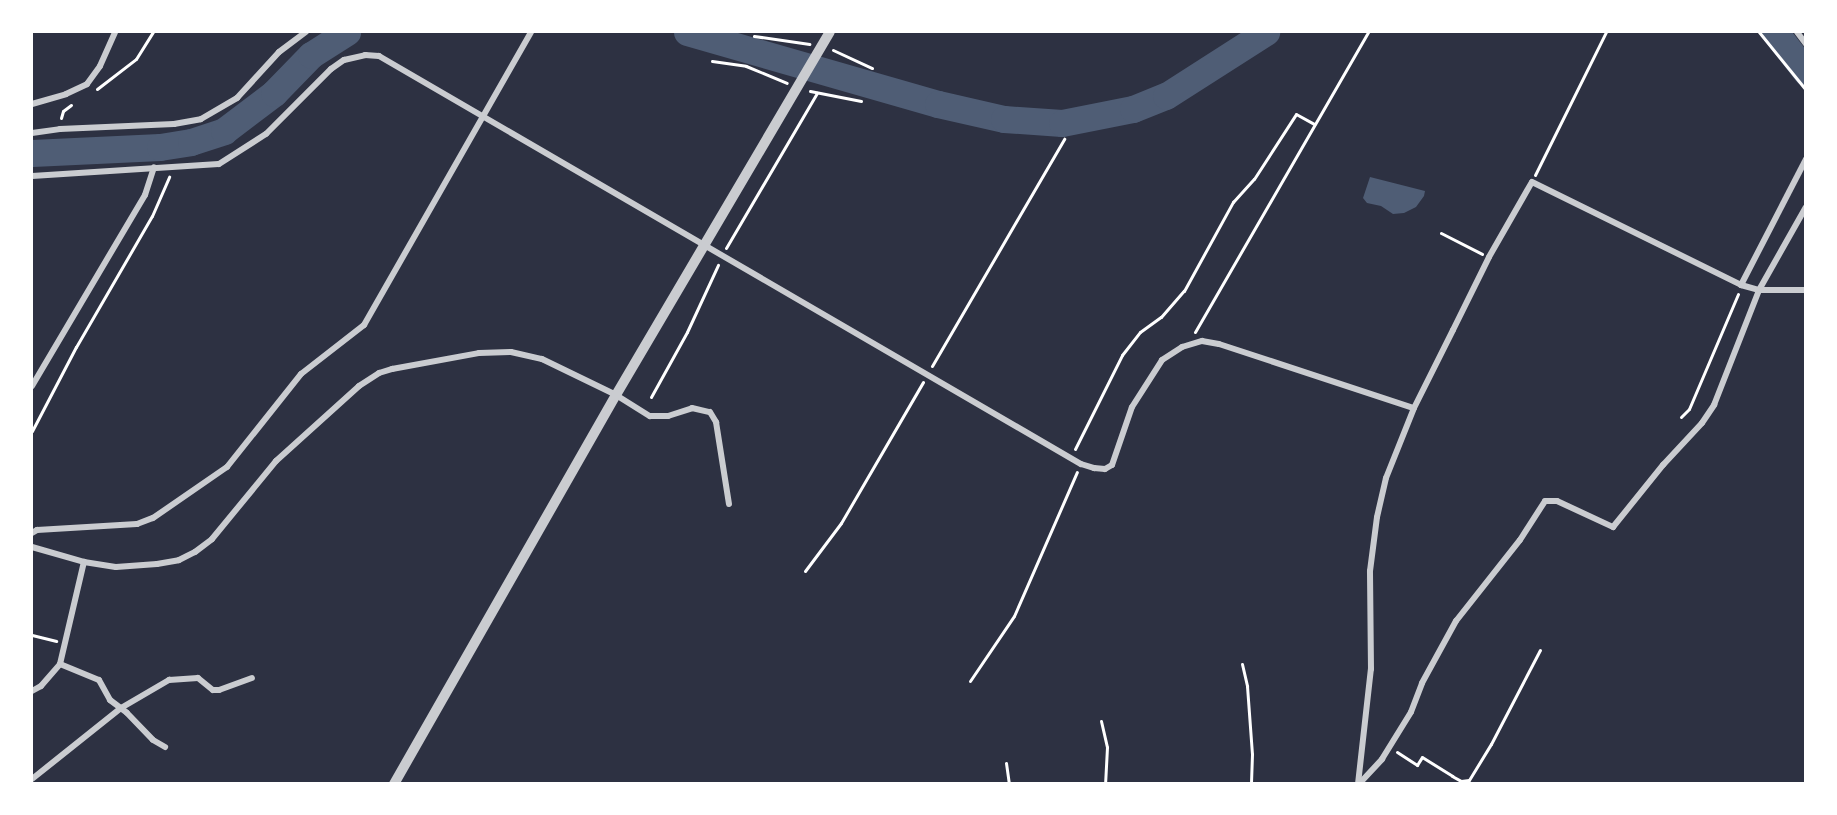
<!DOCTYPE html>
<html>
<head>
<meta charset="utf-8">
<style>
  body { margin:0 }
  #map { position:relative; width:1837px; height:815px; overflow:hidden; background:#2d3142; font-family:Karla,sans-serif }
  div>[style] { position:absolute }
  [style*='--x'] { left:calc(var(--x)*1px); top:calc(var(--y)*1px); width:calc(var(--w)*1px); rotate:calc(var(--a)*1deg) }
  .water>* { inset:0; background:#4f5d75 }
  .river>* { height:27px; margin:-13.5px; padding:0 13.5px; transform-origin:13.5px; border-radius:13.5px; background:#4f5d75 }
  .path>* { height:3px; margin:-1.5px; padding:0 1.5px; transform-origin:1.5px; border-radius:1.5px; background:#fff }
  .minor>* { height:6px; margin:-3px; padding:0 3px; transform-origin:3px; border-radius:3px; background:#caccd0 }
  .tertiary>* { height:10px; margin:-5px; padding:0 5px; transform-origin:5px; border-radius:5px; background:#caccd0 }
  span { translate:-50% -50%; white-space:nowrap; text-align:center; line-height:1.15; -webkit-text-stroke:5px #fff; paint-order:stroke }
  .frame { position:absolute; inset:0; border:33px solid #fff; pointer-events:none }
</style>
</head>
<body>
<div id="map">
  <div class="water">
    <i style="clip-path:polygon(1370px 177px,1425px 191px,1424px 196px,1416px 207px,1404px 213px,1393px 214px,1381px 206px,1367px 203px,1363px 198px)"></i>
  </div>
  <div class="river">
    <i style="--x:687;--y:32;--w:261;--a:16"></i>
    <i style="--x:938;--y:104;--w:68;--a:12.8"></i>
    <i style="--x:1004;--y:119;--w:58;--a:3.9"></i>
    <i style="--x:1062;--y:123;--w:72;--a:-11.2"></i>
    <i style="--x:1133;--y:109;--w:35;--a:-22"></i>
    <i style="--x:1166;--y:96;--w:119;--a:-32.6"></i>
    <i style="--x:1775;--y:32;--w:51;--a:52.2"></i>
    <i style="--x:32;--y:153;--w:128;--a:-2.7"></i>
    <i style="--x:160;--y:147;--w:31;--a:-9"></i>
    <i style="--x:191;--y:142;--w:35;--a:-18"></i>
    <i style="--x:224;--y:131;--w:63;--a:-37.2"></i>
    <i style="--x:274;--y:93;--w:53;--a:-45.8"></i>
    <i style="--x:311;--y:55;--w:43;--a:-32.6"></i>
  </div>
  <div class="path">
    <i style="--x:1759;--y:32;--w:75;--a:51"></i>
    <i style="--x:754;--y:36;--w:56;--a:8.3"></i>
    <i style="--x:833;--y:50;--w:43;--a:24.8"></i>
    <i style="--x:712;--y:61;--w:34;--a:8"></i>
    <i style="--x:746;--y:66;--w:44;--a:22.5"></i>
    <i style="--x:97;--y:89;--w:49;--a:-37.6"></i>
    <i style="--x:136;--y:59;--w:32;--a:-58"></i>
    <i style="--x:810;--y:91;--w:52;--a:11.1"></i>
    <i style="--x:61;--y:118;--w:7;--a:-74"></i>
    <i style="--x:63;--y:111;--w:10;--a:-37"></i>
    <i style="--x:1535;--y:175;--w:160;--a:-63.6"></i>
    <i style="--x:1441;--y:233;--w:46;--a:27.1"></i>
    <i style="--x:726;--y:248;--w:180;--a:-59.6"></i>
    <i style="--x:1195;--y:332;--w:346;--a:-60"></i>
    <i style="--x:932;--y:366;--w:263;--a:-59.8"></i>
    <i style="--x:651;--y:397;--w:74;--a:-61"></i>
    <i style="--x:687;--y:332;--w:74;--a:-65.2"></i>
    <i style="--x:1681;--y:417;--w:11;--a:-45"></i>
    <i style="--x:1689;--y:409;--w:125;--a:-66.9"></i>
    <i style="--x:32;--y:431;--w:95;--a:-62.4"></i>
    <i style="--x:76;--y:347;--w:151;--a:-59.9"></i>
    <i style="--x:152;--y:216;--w:43;--a:-66.4"></i>
    <i style="--x:1075;--y:449;--w:105;--a:-63.4"></i>
    <i style="--x:1122;--y:355;--w:29;--a:-52"></i>
    <i style="--x:1140;--y:332;--w:26;--a:-36"></i>
    <i style="--x:1161;--y:317;--w:35;--a:-49"></i>
    <i style="--x:1184;--y:291;--w:102;--a:-61.2"></i>
    <i style="--x:1233;--y:202;--w:31;--a:-48"></i>
    <i style="--x:1254;--y:179;--w:77;--a:-57.1"></i>
    <i style="--x:1296;--y:114;--w:21;--a:29"></i>
    <i style="--x:805;--y:571;--w:60;--a:-53.1"></i>
    <i style="--x:841;--y:523;--w:163;--a:-59.8"></i>
    <i style="--x:32;--y:635;--w:25;--a:14"></i>
    <i style="--x:1242;--y:664;--w:23;--a:77"></i>
    <i style="--x:1247;--y:686;--w:68;--a:85.8"></i>
    <i style="--x:1252;--y:754;--w:30;--a:92"></i>
    <i style="--x:970;--y:681;--w:78;--a:-55.9"></i>
    <i style="--x:1014;--y:616;--w:157;--a:-66.4"></i>
    <i style="--x:1101;--y:721;--w:27;--a:77"></i>
    <i style="--x:1107;--y:747;--w:37;--a:93"></i>
    <i style="--x:1397;--y:752;--w:24;--a:33"></i>
    <i style="--x:1417;--y:765;--w:9;--a:-58"></i>
    <i style="--x:1422;--y:757;--w:36;--a:32"></i>
    <i style="--x:1452;--y:776;--w:10;--a:29"></i>
    <i style="--x:1461;--y:781;--w:8;--a:-7"></i>
    <i style="--x:1469;--y:780;--w:42;--a:-58.6"></i>
    <i style="--x:1491;--y:744;--w:106;--a:-62.5"></i>
    <i style="--x:1006;--y:763;--w:21;--a:82"></i>
  </div>
  <div class="minor">
    <i style="--x:1797;--y:32;--w:15;--a:53"></i>
    <i style="--x:32;--y:104;--w:35;--a:-16"></i>
    <i style="--x:66;--y:94;--w:23;--a:-25"></i>
    <i style="--x:87;--y:84;--w:22;--a:-54"></i>
    <i style="--x:100;--y:66;--w:37;--a:-66"></i>
    <i style="--x:32;--y:133;--w:28;--a:-8"></i>
    <i style="--x:60;--y:129;--w:114;--a:-2.5"></i>
    <i style="--x:174;--y:124;--w:27;--a:-10"></i>
    <i style="--x:201;--y:119;--w:42;--a:-30.3"></i>
    <i style="--x:237;--y:98;--w:62;--a:-47.6"></i>
    <i style="--x:279;--y:52;--w:34;--a:-37"></i>
    <i style="--x:32;--y:176;--w:187;--a:-3.7"></i>
    <i style="--x:219;--y:164;--w:56;--a:-32.6"></i>
    <i style="--x:266;--y:134;--w:92;--a:-45"></i>
    <i style="--x:331;--y:69;--w:16;--a:-35"></i>
    <i style="--x:344;--y:60;--w:22;--a:-13"></i>
    <i style="--x:365;--y:55;--w:14;--a:4"></i>
    <i style="--x:379;--y:56;--w:812;--a:30.17"></i>
    <i style="--x:1081;--y:464;--w:14;--a:17"></i>
    <i style="--x:1094;--y:468;--w:11;--a:5"></i>
    <i style="--x:1105;--y:469;--w:8;--a:-30"></i>
    <i style="--x:1112;--y:465;--w:61;--a:-71"></i>
    <i style="--x:1132;--y:407;--w:56;--a:-57.4"></i>
    <i style="--x:1162;--y:360;--w:24;--a:-33"></i>
    <i style="--x:1182;--y:347;--w:21;--a:-17"></i>
    <i style="--x:1202;--y:341;--w:17;--a:10"></i>
    <i style="--x:1219;--y:344;--w:205;--a:18.2"></i>
    <i style="--x:1741;--y:285;--w:142;--a:-62.7"></i>
    <i style="--x:32;--y:386;--w:222;--a:-59.4"></i>
    <i style="--x:145;--y:195;--w:29;--a:-72"></i>
    <i style="--x:32;--y:533;--w:6;--a:-31"></i>
    <i style="--x:37;--y:530;--w:100;--a:-3.4"></i>
    <i style="--x:137;--y:524;--w:17;--a:-21"></i>
    <i style="--x:153;--y:518;--w:90;--a:-34.6"></i>
    <i style="--x:227;--y:467;--w:119;--a:-51.5"></i>
    <i style="--x:301;--y:374;--w:80;--a:-37.9"></i>
    <i style="--x:364;--y:325;--w:337;--a:-60.3"></i>
    <i style="--x:32;--y:547;--w:54;--a:16.1"></i>
    <i style="--x:84;--y:562;--w:32;--a:9"></i>
    <i style="--x:116;--y:567;--w:41;--a:-4.2"></i>
    <i style="--x:157;--y:564;--w:22;--a:-10"></i>
    <i style="--x:179;--y:560;--w:18;--a:-27"></i>
    <i style="--x:195;--y:552;--w:21;--a:-37"></i>
    <i style="--x:212;--y:539;--w:101;--a:-50.6"></i>
    <i style="--x:276;--y:461;--w:112;--a:-42.1"></i>
    <i style="--x:359;--y:386;--w:24;--a:-33"></i>
    <i style="--x:379;--y:373;--w:14;--a:-17"></i>
    <i style="--x:392;--y:369;--w:88;--a:-10.4"></i>
    <i style="--x:479;--y:353;--w:32;--a:-2"></i>
    <i style="--x:511;--y:352;--w:32;--a:13"></i>
    <i style="--x:542;--y:359;--w:82;--a:25.9"></i>
    <i style="--x:616;--y:395;--w:40;--a:32"></i>
    <i style="--x:650;--y:416;--w:18;--a:0"></i>
    <i style="--x:668;--y:416;--w:25;--a:-18"></i>
    <i style="--x:692;--y:408;--w:18;--a:13"></i>
    <i style="--x:710;--y:412;--w:12;--a:59"></i>
    <i style="--x:716;--y:422;--w:83;--a:81"></i>
    <i style="--x:60;--y:664;--w:42;--a:22.3"></i>
    <i style="--x:99;--y:680;--w:23;--a:61"></i>
    <i style="--x:110;--y:700;--w:21;--a:37"></i>
    <i style="--x:127;--y:713;--w:37;--a:46"></i>
    <i style="--x:153;--y:740;--w:14;--a:30"></i>
    <i style="--x:32;--y:691;--w:10;--a:-29"></i>
    <i style="--x:41;--y:686;--w:29;--a:-49"></i>
    <i style="--x:60;--y:664;--w:105;--a:-76.8"></i>
    <i style="--x:32;--y:779;--w:114;--a:-38.6"></i>
    <i style="--x:121;--y:708;--w:56;--a:-30.3"></i>
    <i style="--x:169;--y:680;--w:29;--a:-4"></i>
    <i style="--x:198;--y:678;--w:19;--a:39"></i>
    <i style="--x:213;--y:690;--w:6;--a:0"></i>
    <i style="--x:219;--y:690;--w:35;--a:-20"></i>
    <i style="--x:1358;--y:784;--w:116;--a:-83.6"></i>
    <i style="--x:1371;--y:669;--w:98;--a:-90.6"></i>
    <i style="--x:1370;--y:571;--w:54;--a:-82.6"></i>
    <i style="--x:1377;--y:517;--w:40;--a:-77"></i>
    <i style="--x:1386;--y:478;--w:75;--a:-68.2"></i>
    <i style="--x:1414;--y:408;--w:87;--a:-63.4"></i>
    <i style="--x:1453;--y:330;--w:81;--a:-63.7"></i>
    <i style="--x:1489;--y:257;--w:86;--a:-60.2"></i>
    <i style="--x:1532;--y:182;--w:233;--a:26.2"></i>
    <i style="--x:1741;--y:285;--w:19;--a:16"></i>
    <i style="--x:1759;--y:290;--w:47;--a:0"></i>
    <i style="--x:1359;--y:784;--w:34;--a:-47"></i>
    <i style="--x:1382;--y:759;--w:55;--a:-58.3"></i>
    <i style="--x:1411;--y:712;--w:31;--a:-69"></i>
    <i style="--x:1422;--y:683;--w:71;--a:-61.3"></i>
    <i style="--x:1456;--y:621;--w:103;--a:-51.7"></i>
    <i style="--x:1520;--y:540;--w:46;--a:-57.3"></i>
    <i style="--x:1545;--y:501;--w:12;--a:0"></i>
    <i style="--x:1557;--y:501;--w:62;--a:24.9"></i>
    <i style="--x:1613;--y:527;--w:80;--a:-51.1"></i>
    <i style="--x:1663;--y:465;--w:57;--a:-47.1"></i>
    <i style="--x:1702;--y:423;--w:22;--a:-56"></i>
    <i style="--x:1714;--y:405;--w:123;--a:-68.6"></i>
    <i style="--x:1759;--y:290;--w:95;--a:-60.5"></i>
  </div>
  <div class="tertiary">
    <i style="--x:394;--y:784;--w:448;--a:-60.3"></i>
    <i style="--x:616;--y:395;--w:421;--a:-59.5"></i>
  </div>
  <div class="frame"></div>
</div>
</body>
</html>
